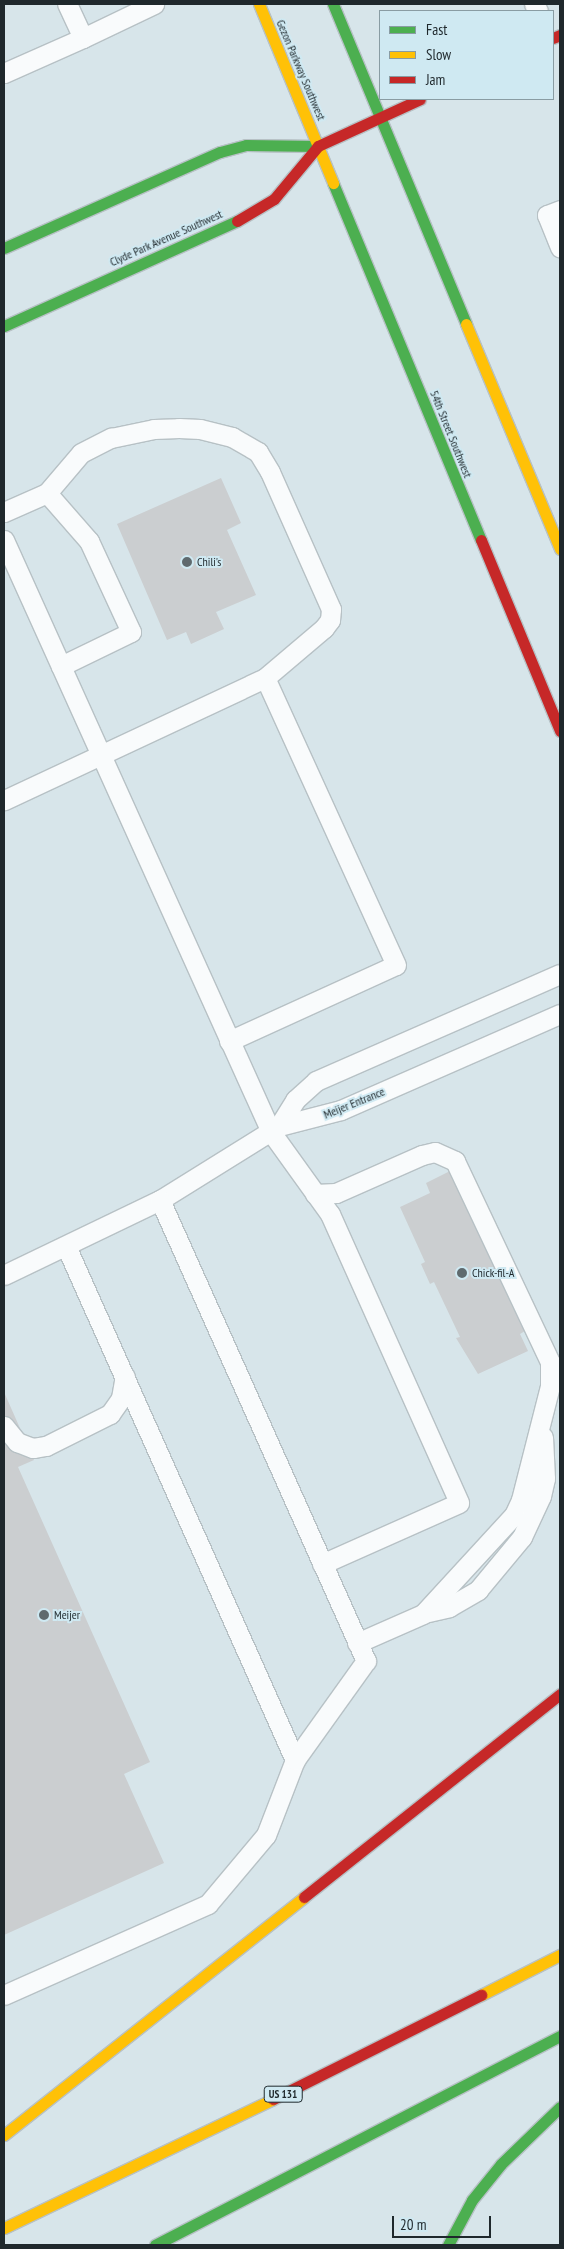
<!DOCTYPE html>
<html>
<head>
<meta charset="utf-8">
<style>
  body { margin:0 }
  #map { position:relative; width:564px; height:2249px; overflow:hidden; background:#d7e5ea; font-family:"PT Sans Narrow",sans-serif }
  div>[style] { position:absolute }
  [style*='--x'] { left:calc(var(--x)*1px); top:calc(var(--y)*1px); width:calc(var(--w)*1px); rotate:calc(var(--a)*1deg) }
  .building>* { inset:0; background:#cbced0 }
  .roads { filter:drop-shadow(1px 0 #b7c1c5) drop-shadow(-1px 0 #b7c1c5) drop-shadow(0 1px #b7c1c5) drop-shadow(0 -1px #b7c1c5) }
  .lane>* { height:19px; margin:-9.5px; padding:0 9.5px; transform-origin:9.5px; border-radius:9.5px; background:#f9fbfc }
  .fast>* { height:11px; margin:-5.5px; padding:0 5.5px; transform-origin:5.5px; border-radius:5.5px; background:#4caf50 }
  .slow>* { height:11px; margin:-5.5px; padding:0 5.5px; transform-origin:5.5px; border-radius:5.5px; background:#ffc107 }
  .jam>* { height:11px; margin:-5.5px; padding:0 5.5px; transform-origin:5.5px; border-radius:5.5px; background:#c62828 }
  .dots>* { width:14px; height:14px; translate:-50% -50%; box-sizing:border-box; border:2px solid #cfe9f2; border-radius:50% }
  span { translate:-50% -50%; white-space:nowrap; text-align:center; line-height:1.15; -webkit-text-stroke:4px #cfe9f2; paint-order:stroke }
  .shield-label span { padding:1px 4px; background:#cfe9f2; border:1px solid; border-radius:4px; -webkit-text-stroke-width:0 }
  .shield-label { font-size:11px; color:#1f282c; font-weight:700 }
  .street-label { font-size:12px; color:#1f282c }
  .poi-label { font-size:12px; color:#1f282c }
  .left { translate:0 -50%; text-align:left }
  .frame { position:absolute; inset:0; border:5px solid #1f282c; pointer-events:none }
  .legend { position:absolute; left:379px; top:10px; width:175px; height:90px; box-sizing:border-box; background:#cfe9f2; border:1px solid #899ca3; margin:0; padding:6px 9px; list-style:none; font-size:15px; color:#1f282c }
  .legend li { display:flex; align-items:center; gap:10px; height:25px }
  .legend b { width:25px; border:1px solid #899ca3 }
  .scale { position:absolute; left:392px; top:2216px; width:99px; height:22px; box-sizing:border-box; border:2px solid #1f282c; border-top:0; padding-left:6px; font-size:15px; line-height:18px; white-space:nowrap; color:#1f282c; -webkit-text-stroke:4px #cfe9f2; paint-order:stroke }
</style>
</head>
<body>
<div id="map">
  <div class="building">
    <i style="clip-path:polygon(221px 478px,241px 523px,227px 530px,256px 595px,216px 612px,224px 629px,191px 644px,186px 632px,167px 640px,117px 524px)"></i>
    <i style="clip-path:polygon(450px 1171px,525px 1331px,520px 1334px,528px 1351px,478px 1374px,456px 1338px,460px 1337px,434px 1282px,430px 1284px,421px 1264px,425px 1262px,400px 1207px,430px 1193px,426px 1183px)"></i>
    <i style="clip-path:polygon(4px 1392px,34px 1460px,18px 1467px,150px 1762px,124px 1774px,164px 1863px,4px 1935px)"></i>
  </div>
  <div class="roads">
    <div class="lane">
      <i style="--x:534;--y:4;--w:8;--a:60"></i>
      <i style="--x:83;--y:38;--w:79;--a:-25.6"></i>
      <i style="--x:4;--y:73;--w:86;--a:-23.9"></i>
      <i style="--x:83;--y:38;--w:38;--a:-115"></i>
      <i style="--x:560;--y:210;--w:14;--a:159"></i>
      <i style="--x:547;--y:215;--w:35;--a:68"></i>
      <i style="--x:47;--y:493;--w:64;--a:48.8"></i>
      <i style="--x:89;--y:541;--w:100;--a:65.2"></i>
      <i style="--x:131;--y:632;--w:78;--a:154.1"></i>
      <i style="--x:4;--y:512;--w:47;--a:-23.8"></i>
      <i style="--x:47;--y:493;--w:52;--a:-49.6"></i>
      <i style="--x:81;--y:453;--w:34;--a:-27"></i>
      <i style="--x:111;--y:438;--w:44;--a:-11.8"></i>
      <i style="--x:154;--y:429;--w:25;--a:-2"></i>
      <i style="--x:179;--y:428;--w:21;--a:3"></i>
      <i style="--x:200;--y:429;--w:33;--a:14"></i>
      <i style="--x:232;--y:437;--w:30;--a:30"></i>
      <i style="--x:258;--y:452;--w:23;--a:59"></i>
      <i style="--x:270;--y:472;--w:150;--a:66"></i>
      <i style="--x:331;--y:609;--w:11;--a:95"></i>
      <i style="--x:330;--y:620;--w:10;--a:127"></i>
      <i style="--x:324;--y:628;--w:77;--a:139.7"></i>
      <i style="--x:265;--y:678;--w:288;--a:154.9"></i>
      <i style="--x:4;--y:540;--w:649;--a:65.72"></i>
      <i style="--x:271;--y:1132;--w:101;--a:54.3"></i>
      <i style="--x:330;--y:1214;--w:316;--a:65.9"></i>
      <i style="--x:459;--y:1503;--w:150;--a:156"></i>
      <i style="--x:229;--y:1041;--w:183;--a:-24.5"></i>
      <i style="--x:396;--y:965;--w:315;--a:-114.5"></i>
      <i style="--x:279;--y:1126;--w:31;--a:-58"></i>
      <i style="--x:295;--y:1100;--w:28;--a:-42"></i>
      <i style="--x:316;--y:1081;--w:266;--a:-23.7"></i>
      <i style="--x:315;--y:1194;--w:21;--a:-3"></i>
      <i style="--x:336;--y:1193;--w:94;--a:-23.8"></i>
      <i style="--x:422;--y:1155;--w:13;--a:-13"></i>
      <i style="--x:435;--y:1152;--w:22;--a:24"></i>
      <i style="--x:455;--y:1161;--w:222;--a:64.7"></i>
      <i style="--x:550;--y:1362;--w:24;--a:90"></i>
      <i style="--x:550;--y:1386;--w:118;--a:104.3"></i>
      <i style="--x:521;--y:1500;--w:17;--a:115"></i>
      <i style="--x:514;--y:1515;--w:134;--a:132.6"></i>
      <i style="--x:423;--y:1614;--w:72;--a:156.3"></i>
      <i style="--x:66;--y:1246;--w:563;--a:65.99"></i>
      <i style="--x:4;--y:1275;--w:173;--a:-25.7"></i>
      <i style="--x:160;--y:1200;--w:140;--a:-31.9"></i>
      <i style="--x:279;--y:1126;--w:64;--a:-14.5"></i>
      <i style="--x:341;--y:1110;--w:239;--a:-23.7"></i>
      <i style="--x:4;--y:1426;--w:21;--a:51"></i>
      <i style="--x:17;--y:1442;--w:17;--a:21"></i>
      <i style="--x:33;--y:1448;--w:13;--a:-9"></i>
      <i style="--x:46;--y:1446;--w:72;--a:-26.6"></i>
      <i style="--x:110;--y:1414;--w:19;--a:-55"></i>
      <i style="--x:121;--y:1398;--w:22;--a:-80"></i>
      <i style="--x:424;--y:1613;--w:26;--a:-13"></i>
      <i style="--x:449;--y:1607;--w:34;--a:-30"></i>
      <i style="--x:478;--y:1590;--w:69;--a:-50.3"></i>
      <i style="--x:522;--y:1537;--w:45;--a:-65.1"></i>
      <i style="--x:541;--y:1496;--w:18;--a:-77"></i>
      <i style="--x:545;--y:1478;--w:41;--a:-92.8"></i>
      <i style="--x:4;--y:1995;--w:223;--a:-24"></i>
      <i style="--x:208;--y:1904;--w:90;--a:-50"></i>
      <i style="--x:266;--y:1835;--w:80;--a:-68.9"></i>
      <i style="--x:295;--y:1760;--w:122;--a:-54.4"></i>
      <i style="--x:366;--y:1661;--w:505;--a:-114.08"></i>
    </div>
    <div class="fast">
      <i style="--x:333;--y:4;--w:347;--a:67.4"></i>
      <i style="--x:333;--y:183;--w:386;--a:67.5"></i>
      <i style="--x:4;--y:248;--w:236;--a:-24"></i>
      <i style="--x:220;--y:152;--w:27;--a:-15"></i>
      <i style="--x:246;--y:145;--w:72;--a:0.8"></i>
      <i style="--x:4;--y:326;--w:256;--a:-24.3"></i>
      <i style="--x:155;--y:2245;--w:456;--a:-27.3"></i>
      <i style="--x:448;--y:2245;--w:51;--a:-61.9"></i>
      <i style="--x:472;--y:2200;--w:46;--a:-51.1"></i>
      <i style="--x:501;--y:2164;--w:82;--a:-44"></i>
    </div>
    <div class="slow">
      <i style="--x:259;--y:4;--w:194;--a:67.5"></i>
      <i style="--x:466;--y:324;--w:244;--a:67.3"></i>
      <i style="--x:481;--y:1995;--w:89;--a:-26.9"></i>
      <i style="--x:4;--y:2135;--w:383;--a:-38.4"></i>
      <i style="--x:4;--y:2228;--w:298;--a:-25.6"></i>
    </div>
    <div class="jam">
      <i style="--x:553;--y:38;--w:8;--a:-23"></i>
      <i style="--x:237;--y:221;--w:43;--a:-30.7"></i>
      <i style="--x:274;--y:199;--w:69;--a:-50.3"></i>
      <i style="--x:318;--y:146;--w:112;--a:-24.7"></i>
      <i style="--x:481;--y:540;--w:207;--a:67.5"></i>
      <i style="--x:304;--y:1897;--w:327;--a:-38.4"></i>
      <i style="--x:273;--y:2099;--w:233;--a:-26.6"></i>
    </div>
  </div>
  <div class="dots">
    <i style="left:187px;top:562px;background:#5f6a6e"></i>
    <i style="left:462px;top:1273px;background:#5f6a6e"></i>
    <i style="left:44px;top:1615px;background:#5f6a6e"></i>
  </div>
  <div class="shield-label">
    <span style="left:283px;top:2094px">US 131</span>
  </div>
  <div class="street-label">
    <span style="left:301px;top:70px;rotate:67deg">Gezon Parkway Southwest</span>
    <span style="left:166px;top:238px;rotate:-24deg">Clyde Park Avenue Southwest</span>
    <span style="left:451px;top:434px;rotate:68deg">54th Street Southwest</span>
    <span style="left:354px;top:1103px;rotate:-22deg">Meijer Entrance</span>
  </div>
  <div class="poi-label">
    <span class="left" style="left:197px;top:562px">Chili's</span>
    <span class="left" style="left:472px;top:1273px">Chick-fil-A</span>
    <span class="left" style="left:54px;top:1615px">Meijer</span>
  </div>
  <div class="frame"></div>
  <ul class="legend">
  <li><b style="height:6px;background:#4caf50"></b>Fast</li>
  <li><b style="height:6px;background:#ffc107"></b>Slow</li>
  <li><b style="height:6px;background:#c62828"></b>Jam</li>
  </ul>
  <div class="scale">20 m</div>
</div>
</body>
</html>
